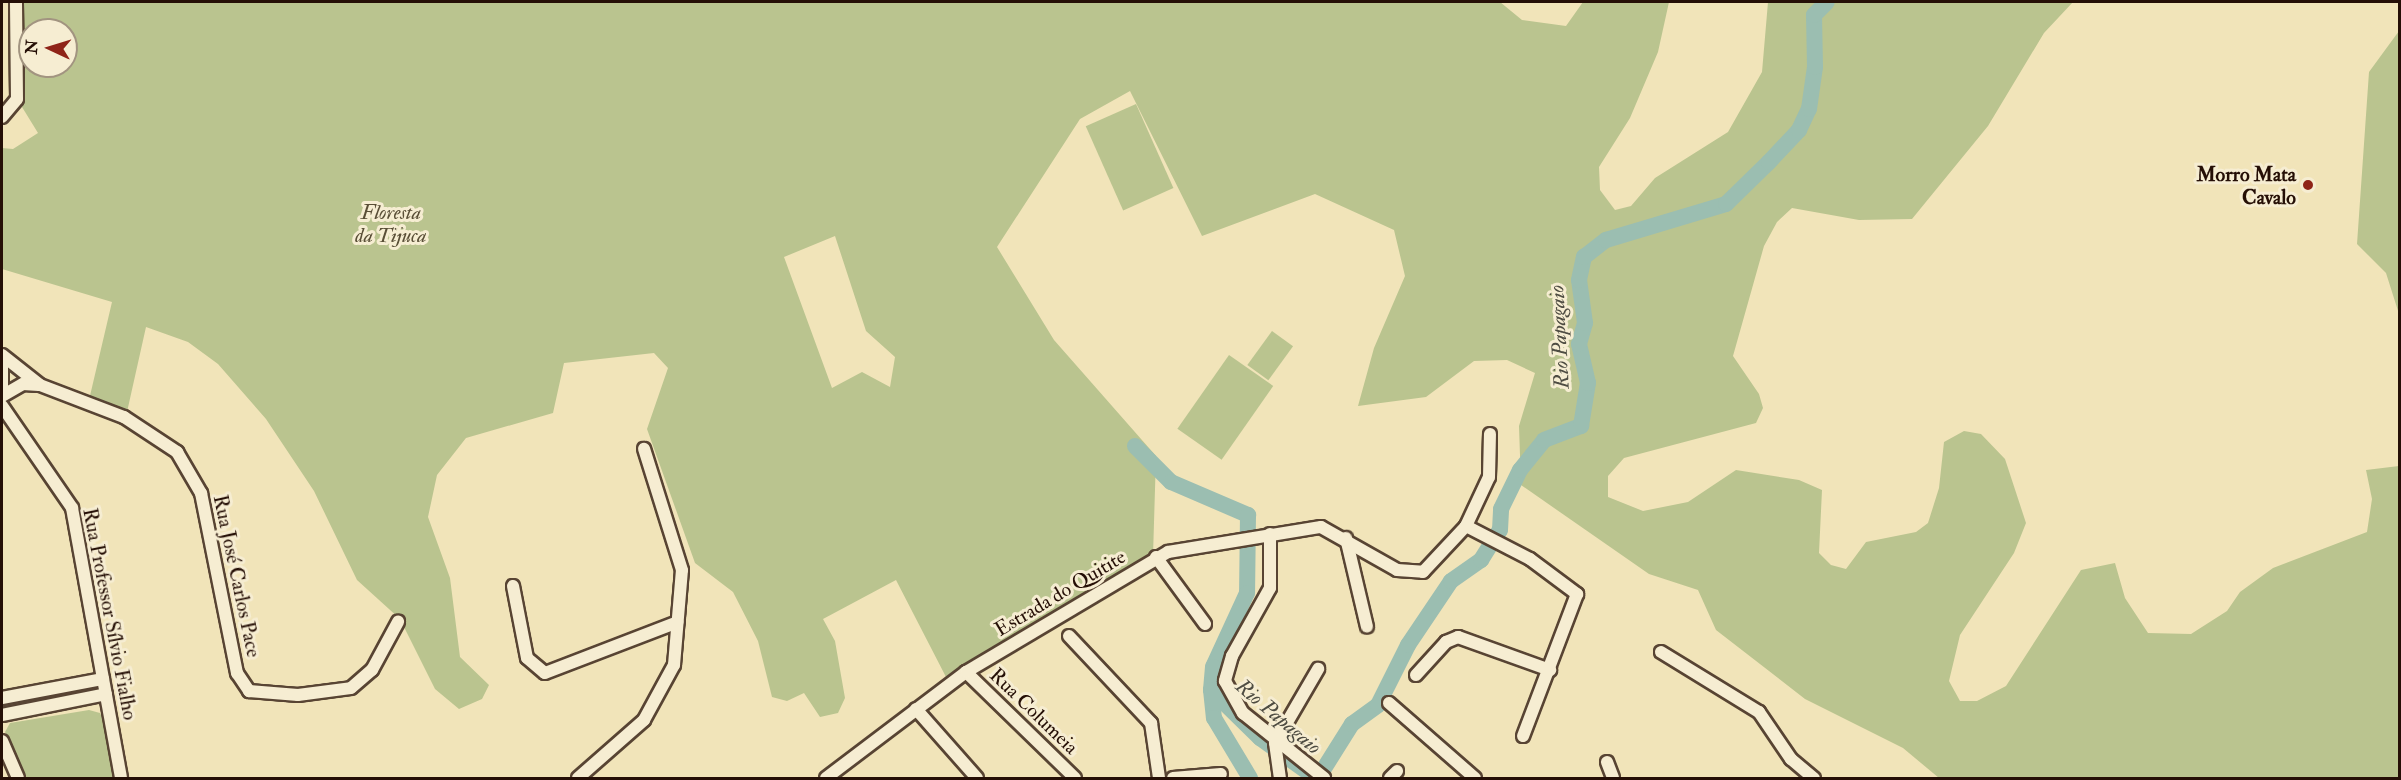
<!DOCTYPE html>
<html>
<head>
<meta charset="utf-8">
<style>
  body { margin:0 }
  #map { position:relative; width:2401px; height:780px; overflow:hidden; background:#f1e4b9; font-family:"IM FELL Double Pica",serif }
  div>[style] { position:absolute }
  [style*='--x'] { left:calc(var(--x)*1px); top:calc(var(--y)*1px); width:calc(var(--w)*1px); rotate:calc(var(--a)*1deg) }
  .green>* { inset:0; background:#bac48f; transform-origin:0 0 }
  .river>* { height:16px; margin:-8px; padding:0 8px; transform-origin:8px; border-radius:8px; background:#9bbeb1 }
  .roads { filter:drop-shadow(2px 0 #584433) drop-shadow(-2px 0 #584433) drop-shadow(0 2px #584433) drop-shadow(0 -2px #584433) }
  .minor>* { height:12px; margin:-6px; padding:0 6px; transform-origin:6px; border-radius:6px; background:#f6edd2 }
  .dots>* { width:16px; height:16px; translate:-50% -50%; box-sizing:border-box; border:3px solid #f6edd2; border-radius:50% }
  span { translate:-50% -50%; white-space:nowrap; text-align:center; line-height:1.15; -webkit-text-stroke:6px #f6edd2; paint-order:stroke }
  .poi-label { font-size:20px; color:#250f06; font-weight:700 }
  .right { translate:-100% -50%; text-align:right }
  .park-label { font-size:20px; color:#594e36; font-style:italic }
  .street-label { font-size:20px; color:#250f06 }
  .water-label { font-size:21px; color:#4e4c42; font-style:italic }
  .frame { position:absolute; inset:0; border:3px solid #250f06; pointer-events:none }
  .north { position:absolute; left:18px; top:18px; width:60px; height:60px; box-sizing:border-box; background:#f6edd2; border:2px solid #a29480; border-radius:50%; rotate:274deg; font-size:16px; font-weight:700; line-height:24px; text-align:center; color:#250f06 }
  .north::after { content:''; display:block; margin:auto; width:21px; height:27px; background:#8f2418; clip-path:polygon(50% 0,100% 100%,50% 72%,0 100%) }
</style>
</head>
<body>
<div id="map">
  <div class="green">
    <i style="clip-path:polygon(evenodd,20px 2px,1500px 2px,1522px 20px,1566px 26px,1583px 2px,1669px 2px,1658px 52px,1630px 118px,1599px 167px,1600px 190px,1615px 210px,1631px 206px,1655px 178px,1728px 132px,1762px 72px,1768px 2px,2073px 2px,2044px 33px,1988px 126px,1912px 219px,1859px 220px,1792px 208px,1777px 222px,1764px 246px,1733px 356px,1759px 394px,1763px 408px,1756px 423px,1624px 458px,1608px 476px,1608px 497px,1643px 511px,1688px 502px,1736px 470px,1799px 480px,1822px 490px,1819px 553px,1831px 565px,1846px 569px,1866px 542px,1916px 532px,1928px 523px,1939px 488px,1944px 442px,1964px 431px,1981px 434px,2005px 459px,2026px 523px,2014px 553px,1960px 635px,1949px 681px,1960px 701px,1977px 701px,2006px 686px,2081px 570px,2115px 563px,2125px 598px,2148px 633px,2191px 634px,2227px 611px,2240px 592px,2273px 568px,2367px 532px,2372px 499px,2366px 470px,2399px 466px,2399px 778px,1939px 778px,1903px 748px,1805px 699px,1716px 630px,1698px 590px,1649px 574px,1521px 485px,1519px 426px,1535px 373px,1507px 360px,1474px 361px,1426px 397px,1358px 406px,1374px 348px,1405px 276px,1394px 230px,1315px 194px,1202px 236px,1130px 91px,1080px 119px,997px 247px,1054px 340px,1156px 456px,1153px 556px,946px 677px,896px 580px,823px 619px,835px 641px,845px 698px,838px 713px,820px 717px,804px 693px,787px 701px,772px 697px,758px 641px,733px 592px,695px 563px,647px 429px,668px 368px,654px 353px,564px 363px,553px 413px,466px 438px,437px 475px,428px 517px,450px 578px,460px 657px,489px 685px,482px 699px,459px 709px,435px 689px,400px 619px,357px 580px,314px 491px,266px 419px,218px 364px,188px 342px,146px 327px,127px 412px,89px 400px,112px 302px,2px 269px,2px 148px,13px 149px,38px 133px,22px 107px,20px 2px,30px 30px,66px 30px,66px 66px,30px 66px,30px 30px,20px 2px,835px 236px,866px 331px,895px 357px,890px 387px,862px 372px,832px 388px,784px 257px,835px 236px)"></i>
    <i style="clip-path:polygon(2399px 31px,2399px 314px,2386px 273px,2357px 244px,2369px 72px)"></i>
    <i style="left:1136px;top:104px;width:92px;height:55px;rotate:66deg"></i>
    <i style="left:1272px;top:331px;width:26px;height:42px;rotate:36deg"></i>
    <i style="left:1229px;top:355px;width:54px;height:90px;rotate:35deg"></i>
    <i style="clip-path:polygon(89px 710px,100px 713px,105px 723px,116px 778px,25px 778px,5px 732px,10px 723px)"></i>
  </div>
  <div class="river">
    <i style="--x:1135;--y:446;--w:51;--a:45"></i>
    <i style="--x:1171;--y:482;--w:84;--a:23.2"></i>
    <i style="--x:1248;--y:515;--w:78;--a:90.7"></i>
    <i style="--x:1247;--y:593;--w:81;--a:114.7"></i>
    <i style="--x:1213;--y:667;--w:23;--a:95"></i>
    <i style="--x:1211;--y:690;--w:28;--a:84"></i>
    <i style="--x:1214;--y:718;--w:70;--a:59"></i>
    <i style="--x:1211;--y:690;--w:69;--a:44.4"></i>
    <i style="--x:1260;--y:738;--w:69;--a:35.5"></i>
    <i style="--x:1318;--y:778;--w:64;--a:-57.8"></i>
    <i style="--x:1352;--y:724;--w:32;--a:-36"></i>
    <i style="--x:1378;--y:705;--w:67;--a:-63.4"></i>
    <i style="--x:1408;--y:645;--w:77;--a:-56.1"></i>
    <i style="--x:1451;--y:581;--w:37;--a:-35"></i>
    <i style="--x:1481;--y:560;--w:36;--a:-58"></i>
    <i style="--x:1500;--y:530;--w:21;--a:-87"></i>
    <i style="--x:1501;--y:509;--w:43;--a:-64"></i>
    <i style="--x:1520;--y:470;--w:38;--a:-51"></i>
    <i style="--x:1544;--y:440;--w:40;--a:-21"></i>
    <i style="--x:1581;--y:426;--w:44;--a:-80.8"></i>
    <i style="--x:1588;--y:383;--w:40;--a:-103"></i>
    <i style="--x:1579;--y:344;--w:22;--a:-74"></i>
    <i style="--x:1585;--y:323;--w:43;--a:-97.9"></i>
    <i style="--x:1579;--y:280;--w:24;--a:-78"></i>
    <i style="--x:1584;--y:257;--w:28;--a:-38"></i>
    <i style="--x:1606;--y:240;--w:125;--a:-16.7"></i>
    <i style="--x:1726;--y:204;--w:60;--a:-44.3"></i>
    <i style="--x:1769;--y:162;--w:44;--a:-46.8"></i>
    <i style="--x:1799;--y:130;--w:23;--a:-65"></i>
    <i style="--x:1809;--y:109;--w:42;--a:-81.9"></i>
    <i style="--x:1815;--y:67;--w:52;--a:-91.1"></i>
    <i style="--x:1814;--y:15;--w:18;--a:-45"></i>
  </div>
  <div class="roads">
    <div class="minor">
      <i style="--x:2;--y:117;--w:23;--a:-50"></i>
      <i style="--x:17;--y:99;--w:97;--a:-90.6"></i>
      <i style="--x:2;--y:355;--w:48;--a:38.3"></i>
      <i style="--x:40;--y:385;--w:90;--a:20.9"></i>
      <i style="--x:124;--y:417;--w:64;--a:33.4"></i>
      <i style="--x:177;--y:452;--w:48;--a:59.7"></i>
      <i style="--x:201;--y:493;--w:184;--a:78.7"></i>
      <i style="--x:237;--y:673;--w:22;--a:56"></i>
      <i style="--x:249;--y:691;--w:49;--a:4.7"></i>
      <i style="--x:298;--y:695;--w:53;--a:-7.5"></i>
      <i style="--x:351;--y:688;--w:28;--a:-41"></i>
      <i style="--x:372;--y:670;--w:55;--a:-61.6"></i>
      <i style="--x:2;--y:360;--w:31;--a:90"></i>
      <i style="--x:2;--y:396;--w:24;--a:-30"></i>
      <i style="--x:23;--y:384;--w:16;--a:4"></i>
      <i style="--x:2;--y:406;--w:124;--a:55.5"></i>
      <i style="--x:72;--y:508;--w:274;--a:79.7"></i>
      <i style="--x:1466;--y:526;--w:72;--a:27.3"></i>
      <i style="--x:1530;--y:559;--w:59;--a:36.7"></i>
      <i style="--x:1577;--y:594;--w:152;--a:110.8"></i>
      <i style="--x:1270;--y:534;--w:54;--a:90"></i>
      <i style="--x:1270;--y:588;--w:78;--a:119.2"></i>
      <i style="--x:1232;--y:656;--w:26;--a:106"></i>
      <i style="--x:1225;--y:681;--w:37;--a:61"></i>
      <i style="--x:1243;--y:713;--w:104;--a:38.7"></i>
      <i style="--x:1346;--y:538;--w:91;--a:76.7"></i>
      <i style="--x:1156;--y:557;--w:83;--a:53.8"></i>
      <i style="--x:513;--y:586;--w:73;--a:79"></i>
      <i style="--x:527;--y:658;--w:23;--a:40"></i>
      <i style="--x:545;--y:673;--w:142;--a:-21"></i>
      <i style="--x:1069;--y:636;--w:120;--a:46.7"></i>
      <i style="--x:1151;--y:723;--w:56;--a:81.7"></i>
      <i style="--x:1661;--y:652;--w:115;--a:31.5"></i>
      <i style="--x:1759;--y:712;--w:57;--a:55.8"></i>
      <i style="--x:1791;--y:759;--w:30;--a:40"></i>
      <i style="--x:966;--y:672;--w:152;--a:44.2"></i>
      <i style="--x:1416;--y:675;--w:45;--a:-47.7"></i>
      <i style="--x:1446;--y:642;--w:13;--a:-23"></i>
      <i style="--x:1458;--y:637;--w:98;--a:19.7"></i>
      <i style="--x:2;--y:698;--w:103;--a:-10.7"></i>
      <i style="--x:1389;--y:703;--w:114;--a:41.1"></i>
      <i style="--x:916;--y:709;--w:92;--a:48.5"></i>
      <i style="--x:2;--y:715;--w:106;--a:-11.4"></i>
      <i style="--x:2;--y:741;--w:40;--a:66.6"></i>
      <i style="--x:1275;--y:743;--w:86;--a:-59.8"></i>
      <i style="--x:1275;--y:743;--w:35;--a:82"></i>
      <i style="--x:1607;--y:762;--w:17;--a:69"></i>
      <i style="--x:578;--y:778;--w:88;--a:-41.3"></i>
      <i style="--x:644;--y:720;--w:63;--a:-61.4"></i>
      <i style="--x:674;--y:665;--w:95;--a:-85.2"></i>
      <i style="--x:682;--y:570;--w:127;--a:-107.4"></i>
      <i style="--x:826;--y:778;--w:176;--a:-37.1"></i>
      <i style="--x:966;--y:672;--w:235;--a:-30.7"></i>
      <i style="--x:1168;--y:552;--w:155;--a:-9.3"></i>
      <i style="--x:1321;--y:527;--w:87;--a:29.5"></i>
      <i style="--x:1397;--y:570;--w:26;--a:4"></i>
      <i style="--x:1423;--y:572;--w:63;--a:-46.9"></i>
      <i style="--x:1466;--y:526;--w:54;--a:-64.9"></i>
      <i style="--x:1489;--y:477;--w:43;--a:-88.7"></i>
      <i style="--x:1173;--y:778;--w:48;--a:-4.8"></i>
      <i style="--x:1390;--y:778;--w:10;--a:-45"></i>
    </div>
  </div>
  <div class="dots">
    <i style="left:2308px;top:185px;background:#8f2418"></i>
  </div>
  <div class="poi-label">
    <span class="right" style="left:2296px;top:186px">Morro Mata<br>Cavalo</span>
  </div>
  <div class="park-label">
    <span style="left:391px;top:224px">Floresta<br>da Tijuca</span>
  </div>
  <div class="street-label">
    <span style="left:237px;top:576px;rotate:78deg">Rua José Carlos Pace</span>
    <span style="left:1060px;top:593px;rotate:-31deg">Estrada do Quitite</span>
    <span style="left:110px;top:614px;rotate:79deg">Rua Professor Sílvio Fialho</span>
    <span style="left:1034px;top:711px;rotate:44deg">Rua Columeia</span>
  </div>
  <div class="water-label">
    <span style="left:1560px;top:337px;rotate:-93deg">Rio Papagaio</span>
    <span style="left:1278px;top:717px;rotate:40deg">Rio Papagaio</span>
  </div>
  <div class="frame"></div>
  <div class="north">N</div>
</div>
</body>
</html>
